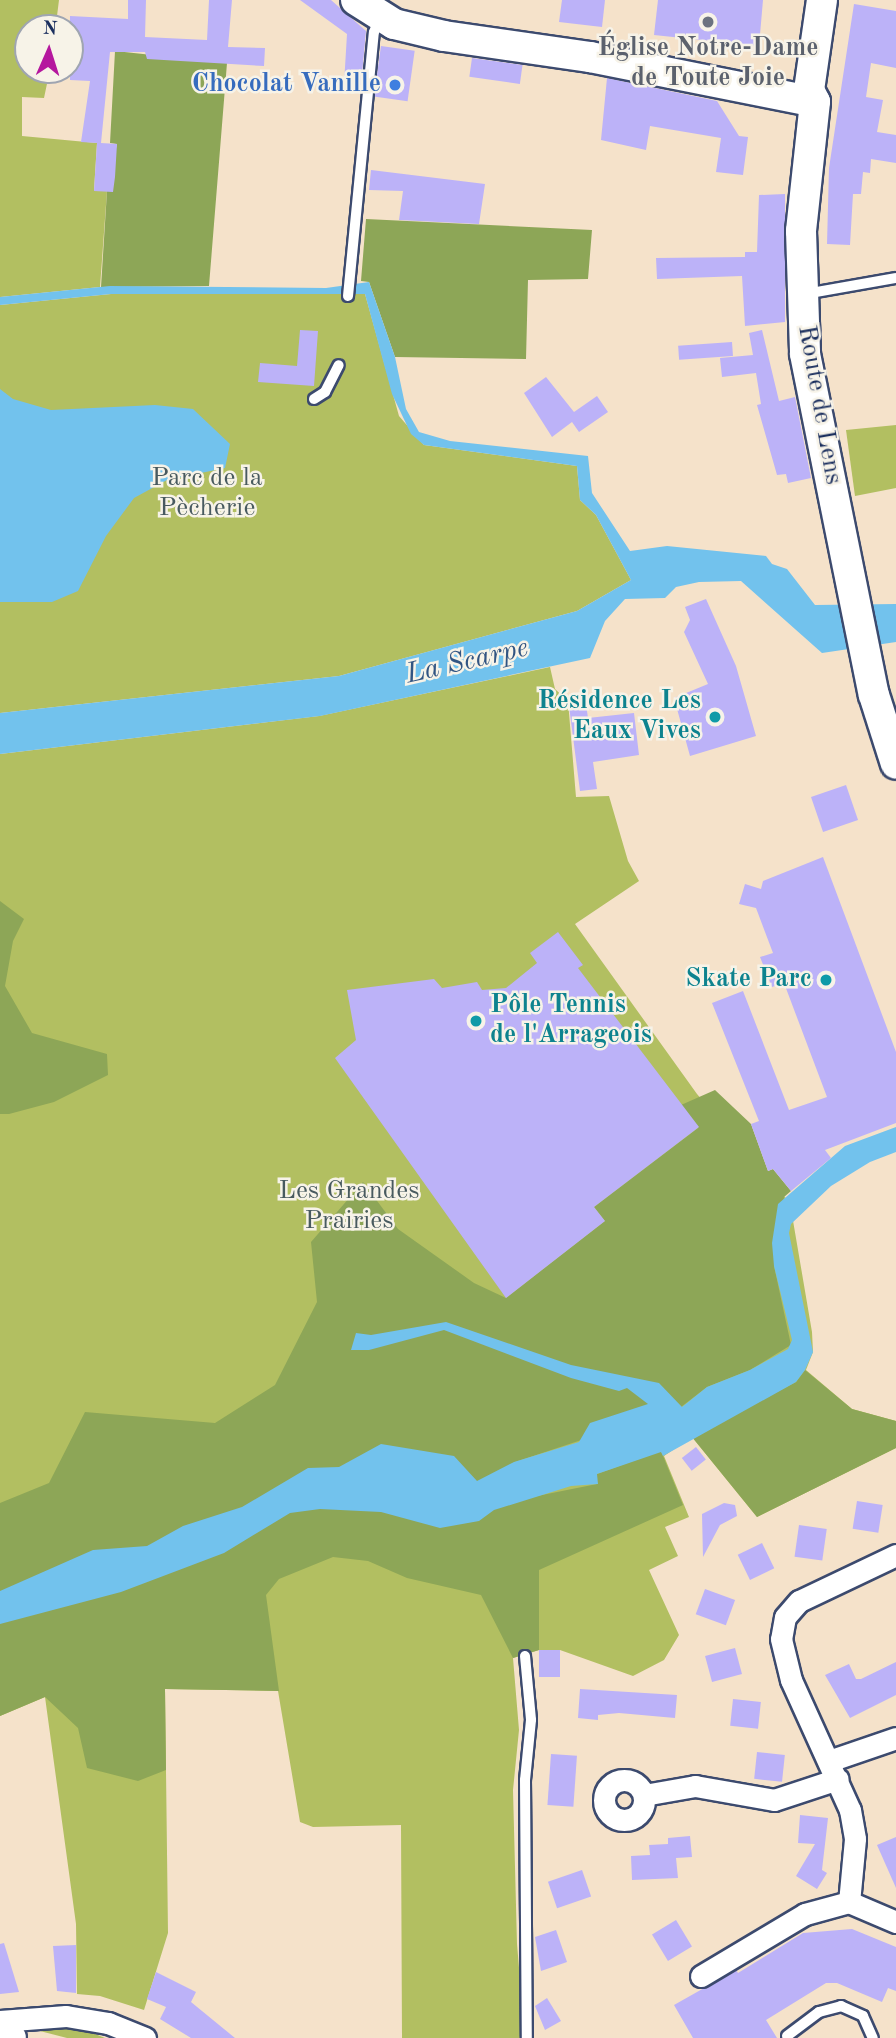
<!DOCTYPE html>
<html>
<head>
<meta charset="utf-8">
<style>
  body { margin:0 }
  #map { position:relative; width:896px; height:2038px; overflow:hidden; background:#f5e2ca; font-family:"Old Standard TT",serif }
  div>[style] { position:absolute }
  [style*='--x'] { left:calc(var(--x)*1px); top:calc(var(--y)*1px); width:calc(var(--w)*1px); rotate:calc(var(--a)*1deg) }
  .green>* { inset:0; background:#b2bf61 }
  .forest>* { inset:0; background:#8da657 }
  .water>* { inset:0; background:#72c2ed }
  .building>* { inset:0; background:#bcb2f8; transform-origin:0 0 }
  .roads { filter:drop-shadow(2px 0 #3c4a6e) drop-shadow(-2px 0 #3c4a6e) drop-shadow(0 2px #3c4a6e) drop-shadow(0 -2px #3c4a6e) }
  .service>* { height:10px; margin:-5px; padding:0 5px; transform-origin:5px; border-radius:5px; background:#fff }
  .minor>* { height:21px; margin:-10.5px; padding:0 10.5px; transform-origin:10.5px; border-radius:10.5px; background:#fff }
  .minor>.ring { margin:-10.5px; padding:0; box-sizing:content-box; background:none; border:21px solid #fff; border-radius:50% }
  .secondary>* { height:30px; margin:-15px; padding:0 15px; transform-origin:15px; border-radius:15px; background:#fff }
  .dots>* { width:19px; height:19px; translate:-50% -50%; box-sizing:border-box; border:4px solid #f7f3e8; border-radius:50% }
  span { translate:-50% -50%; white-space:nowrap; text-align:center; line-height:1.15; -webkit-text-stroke:5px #f7f3e8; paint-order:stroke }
  .worship-label { font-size:26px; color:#5b616d; font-weight:700 }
  .shop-label { font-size:26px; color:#366cbe; font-weight:700 }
  .right { translate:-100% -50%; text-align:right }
  .street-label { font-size:26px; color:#1b2f5e }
  .park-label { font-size:26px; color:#485a5f }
  .culture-label { font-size:26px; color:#0d838f; font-weight:700 }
  .left { translate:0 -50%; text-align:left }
  .water-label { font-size:28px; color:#315482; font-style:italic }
  .north { position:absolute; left:14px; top:14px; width:70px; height:70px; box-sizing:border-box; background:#f7f3e8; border:2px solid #9fa5b1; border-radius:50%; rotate:3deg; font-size:19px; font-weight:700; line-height:28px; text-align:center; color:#1b2f5e }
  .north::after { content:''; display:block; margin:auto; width:24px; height:32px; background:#b5179e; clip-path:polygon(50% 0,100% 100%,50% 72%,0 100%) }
</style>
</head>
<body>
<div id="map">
  <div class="green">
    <i style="clip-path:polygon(0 0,59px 0,57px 16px,41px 15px,40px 28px,28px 28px,28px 70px,49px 70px,48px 79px,44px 98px,22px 97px,22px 136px,97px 143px,94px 190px,107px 191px,100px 287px,0 297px)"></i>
    <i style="clip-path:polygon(111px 294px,365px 294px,399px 416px,424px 445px,577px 466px,580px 500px,596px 515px,631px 580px,577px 611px,339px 676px,0 713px,0 305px)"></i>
    <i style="clip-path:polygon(896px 425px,896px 488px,855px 496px,846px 430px)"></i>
    <i style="clip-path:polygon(550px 667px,555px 689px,568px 701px,576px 797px,609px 796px,628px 861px,639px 881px,575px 924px,697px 1094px,790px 1203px,812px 1332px,813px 1352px,806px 1370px,852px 1409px,896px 1421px,896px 1448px,757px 1517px,692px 1437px,664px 1456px,689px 1517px,665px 1527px,678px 1556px,649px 1570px,679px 1635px,664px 1660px,633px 1676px,560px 1650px,539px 1650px,513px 1658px,519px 1730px,513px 1790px,517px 1944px,525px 2038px,402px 2038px,401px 1825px,313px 1827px,300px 1822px,278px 1691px,165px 1689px,168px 1933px,144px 2010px,100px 1996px,77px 1994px,76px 1924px,45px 1697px,0 1716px,0 754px,319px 716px)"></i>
    <i style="clip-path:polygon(46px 2026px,88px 2031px,105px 2038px,67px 2038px,36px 2030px)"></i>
  </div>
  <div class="forest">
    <i style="clip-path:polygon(115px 51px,227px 63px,209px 286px,101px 287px,107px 191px,117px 144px,110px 143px)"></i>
    <i style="clip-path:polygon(366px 219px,592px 230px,588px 279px,528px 280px,526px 359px,395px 357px,369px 282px,361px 281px)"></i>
    <i style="clip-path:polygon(0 901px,24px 919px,13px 941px,5px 986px,32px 1033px,107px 1054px,108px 1075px,54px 1102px,9px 1114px,0 1114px)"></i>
    <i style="clip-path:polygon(715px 1090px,751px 1124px,768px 1171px,773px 1169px,791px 1191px,784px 1197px,774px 1266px,791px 1345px,750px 1370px,707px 1387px,681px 1407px,515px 1462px,527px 1498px,597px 1484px,597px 1474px,661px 1451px,683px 1505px,539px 1570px,539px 1650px,513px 1658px,481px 1595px,407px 1578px,368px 1561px,333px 1557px,279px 1579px,266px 1595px,279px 1691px,165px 1689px,166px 1770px,138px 1781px,87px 1768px,78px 1728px,45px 1697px,0 1716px,0 1503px,49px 1483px,85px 1412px,215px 1423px,275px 1385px,317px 1302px,311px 1242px,363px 1182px,398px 1229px,474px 1283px,506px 1298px,605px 1221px,594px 1207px,698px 1128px,681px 1105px)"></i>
    <i style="clip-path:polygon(805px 1370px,852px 1409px,896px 1421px,896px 1448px,757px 1517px,692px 1437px,796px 1382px)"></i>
  </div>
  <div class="water">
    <i style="clip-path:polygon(369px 282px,395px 357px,406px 409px,419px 432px,450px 441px,588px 456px,592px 493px,630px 551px,667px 546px,766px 556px,772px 564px,787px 569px,815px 605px,896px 604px,896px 642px,822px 653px,741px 581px,699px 582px,676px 587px,665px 598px,625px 599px,605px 621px,590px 658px,320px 716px,0 754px,0 713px,339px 676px,577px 611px,631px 580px,596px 515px,580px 500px,577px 466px,424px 445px,411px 434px,392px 394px,365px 294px,111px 294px,0 305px,0 297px,110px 286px,326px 288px)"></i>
    <i style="clip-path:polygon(0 389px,13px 399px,51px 410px,155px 405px,193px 409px,230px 444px,225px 468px,167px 480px,134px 498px,106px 536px,78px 591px,52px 602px,0 602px)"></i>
    <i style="clip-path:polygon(896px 1127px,896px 1152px,870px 1162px,831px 1186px,791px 1224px,789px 1233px,813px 1352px,805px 1370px,796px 1382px,663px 1456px,661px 1452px,597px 1474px,598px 1484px,571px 1486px,494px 1510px,479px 1521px,440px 1528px,381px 1512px,320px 1509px,290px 1513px,224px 1553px,121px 1592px,0 1624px,0 1591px,93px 1550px,147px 1546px,183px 1526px,242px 1507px,308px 1468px,339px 1467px,381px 1444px,454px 1456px,477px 1481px,514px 1462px,579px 1442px,590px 1423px,648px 1404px,627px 1388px,619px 1391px,571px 1378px,444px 1330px,369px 1350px,351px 1350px,356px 1333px,371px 1335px,446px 1322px,571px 1365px,659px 1383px,682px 1407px,707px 1387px,750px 1370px,788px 1349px,792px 1340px,774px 1266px,772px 1243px,778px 1204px,845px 1146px)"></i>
  </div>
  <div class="building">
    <i style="clip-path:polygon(128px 0,146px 0,145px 37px,207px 40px,209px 0,232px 0,228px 47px,265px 48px,264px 66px,147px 59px,145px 52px,110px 52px,101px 143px,117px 144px,115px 177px,113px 192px,94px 191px,97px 143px,81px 142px,90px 81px,70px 80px,70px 16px,128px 19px)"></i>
    <i style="clip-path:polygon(300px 0,331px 0,366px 31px,361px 85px,344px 84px,347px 34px)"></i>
    <i style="clip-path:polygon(562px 0,605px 0,602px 27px,559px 22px)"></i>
    <i style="clip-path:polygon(658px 0,763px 0,759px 46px,654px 35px)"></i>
    <i style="clip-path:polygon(854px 4px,896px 11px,896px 68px,871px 63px,866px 97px,883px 100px,877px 132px,896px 135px,896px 163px,871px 159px,870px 173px,863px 172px,861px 194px,853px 194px,850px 245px,827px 244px,829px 168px)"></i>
    <i style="left:381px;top:46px;width:34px;height:51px;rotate:8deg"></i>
    <i style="left:472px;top:58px;width:51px;height:19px;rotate:8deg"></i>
    <i style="clip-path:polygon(607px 78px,717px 101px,739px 136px,748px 137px,743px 175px,716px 172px,721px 138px,650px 126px,646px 150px,601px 140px)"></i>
    <i style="clip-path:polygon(371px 170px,485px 184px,479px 224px,399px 220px,403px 191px,369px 190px)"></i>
    <i style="clip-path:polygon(785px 194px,785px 322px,745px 326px,742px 276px,657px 279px,656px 258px,745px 257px,745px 252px,757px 252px,759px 195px)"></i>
    <i style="clip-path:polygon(300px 330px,318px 331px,314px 386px,258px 382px,260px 363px,297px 366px)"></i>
    <i style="clip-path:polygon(762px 330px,779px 401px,795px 397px,811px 478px,788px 483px,786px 474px,777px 475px,757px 405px,761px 404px,756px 373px,722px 377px,720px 358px,753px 355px,749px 333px)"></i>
    <i style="left:732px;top:342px;width:14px;height:54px;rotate:86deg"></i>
    <i style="clip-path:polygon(546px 377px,574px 412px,597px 396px,608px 412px,579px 432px,572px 422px,552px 437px,524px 393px)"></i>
    <i style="clip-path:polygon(706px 599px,736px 666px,756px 736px,690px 756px,674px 698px,708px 684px,684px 632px,690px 620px,685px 607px)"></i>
    <i style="clip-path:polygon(586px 704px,588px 718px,634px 713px,639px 755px,593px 762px,597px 789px,580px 791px,569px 706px)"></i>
    <i style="left:846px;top:785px;width:37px;height:37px;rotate:71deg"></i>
    <i style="clip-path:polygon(823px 857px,896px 1052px,896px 1123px,825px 1150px,831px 1158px,791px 1191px,773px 1169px,768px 1171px,751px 1124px,759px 1121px,712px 1003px,743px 991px,789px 1110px,827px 1097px,784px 983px,772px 987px,760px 957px,773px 953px,756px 908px,739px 904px,745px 884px,761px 889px,763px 881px)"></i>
    <i style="clip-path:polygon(558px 932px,583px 965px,578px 968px,699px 1127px,594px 1207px,605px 1221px,506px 1298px,335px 1058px,356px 1040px,347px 990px,434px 979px,442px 988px,477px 982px,482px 990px,506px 988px,537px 963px,530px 953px)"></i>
    <i style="left:696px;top:1447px;width:16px;height:18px;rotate:52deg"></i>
    <i style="left:857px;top:1501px;width:26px;height:28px;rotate:9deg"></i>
    <i style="clip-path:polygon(724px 1503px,735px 1505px,737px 1516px,720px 1525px,703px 1557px,702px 1514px)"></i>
    <i style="left:799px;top:1525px;width:28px;height:32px;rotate:8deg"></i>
    <i style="left:762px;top:1543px;width:28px;height:27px;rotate:64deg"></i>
    <i style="left:705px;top:1589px;width:32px;height:27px;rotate:20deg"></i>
    <i style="left:735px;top:1648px;width:27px;height:31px;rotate:75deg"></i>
    <i style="left:539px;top:1650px;width:21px;height:27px"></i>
    <i style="clip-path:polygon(896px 1662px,896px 1695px,850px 1718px,825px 1675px,849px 1664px,856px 1679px,861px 1679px)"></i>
    <i style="clip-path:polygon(580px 1689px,677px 1695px,675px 1718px,619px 1713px,598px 1715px,598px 1720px,578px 1718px)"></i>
    <i style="left:733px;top:1699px;width:28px;height:27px;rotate:6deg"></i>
    <i style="left:757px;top:1752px;width:28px;height:27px;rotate:6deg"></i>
    <i style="left:551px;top:1754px;width:26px;height:51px;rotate:4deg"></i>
    <i style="clip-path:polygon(800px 1815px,828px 1818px,822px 1870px,827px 1873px,817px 1889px,796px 1876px,815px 1844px,798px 1843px)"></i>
    <i style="clip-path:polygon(690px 1836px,692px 1857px,676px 1858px,678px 1878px,632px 1880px,631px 1856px,650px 1855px,649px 1845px,668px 1844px,668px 1838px)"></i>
    <i style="clip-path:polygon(896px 1837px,896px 1888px,877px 1845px)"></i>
    <i style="left:582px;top:1870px;width:28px;height:36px;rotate:71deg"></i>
    <i style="left:676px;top:1920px;width:31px;height:28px;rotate:59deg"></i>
    <i style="clip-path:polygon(852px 1929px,896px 1947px,896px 1991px,888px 1988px,882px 2002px,837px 1983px,826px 1983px,766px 2020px,777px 2038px,693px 2038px,674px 2005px,736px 1970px,738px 1973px,803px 1933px)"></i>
    <i style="clip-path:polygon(556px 1930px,567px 1962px,541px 1971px,535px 1937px)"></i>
    <i style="clip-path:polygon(4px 1943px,19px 1992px,0 1994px,0 1944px)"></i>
    <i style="clip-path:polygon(76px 1945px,76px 1993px,57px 1991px,53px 1946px)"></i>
    <i style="clip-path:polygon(156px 1972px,196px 1992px,191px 2002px,235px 2038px,191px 2038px,160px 2019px,166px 2007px,147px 1999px)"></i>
    <i style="clip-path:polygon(547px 1998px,561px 2021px,545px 2030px,535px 2006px)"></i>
  </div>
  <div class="roads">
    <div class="service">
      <i style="--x:805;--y:294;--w:92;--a:-10"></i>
      <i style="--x:348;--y:296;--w:265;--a:-84.4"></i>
      <i style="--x:374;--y:32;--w:16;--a:-68"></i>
      <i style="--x:314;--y:399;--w:13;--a:-32"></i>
      <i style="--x:325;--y:392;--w:30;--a:-63"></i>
      <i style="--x:525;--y:1656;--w:64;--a:84.6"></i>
      <i style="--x:531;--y:1720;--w:60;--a:95.7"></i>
      <i style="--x:525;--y:1780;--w:258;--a:89.6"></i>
      <i style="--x:787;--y:2036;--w:40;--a:-37"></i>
      <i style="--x:819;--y:2012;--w:23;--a:-15"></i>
      <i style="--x:841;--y:2006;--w:24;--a:24"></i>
      <i style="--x:863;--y:2016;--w:24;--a:66"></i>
    </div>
    <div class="minor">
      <i style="--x:896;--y:1555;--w:107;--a:154.6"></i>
      <i style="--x:799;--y:1601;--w:21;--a:131"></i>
      <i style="--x:785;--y:1617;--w:22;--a:100"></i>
      <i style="--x:781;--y:1639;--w:42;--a:76.3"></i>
      <i style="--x:791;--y:1680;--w:143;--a:65.6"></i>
      <i style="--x:850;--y:1810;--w:29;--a:80"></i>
      <i style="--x:855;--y:1839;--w:63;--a:95.4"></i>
      <i style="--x:849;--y:1902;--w:51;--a:23.1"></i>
      <i style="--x:829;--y:1761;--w:71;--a:-18.9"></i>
      <i class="ring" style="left:604px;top:1780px;width:19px;height:19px"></i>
      <i style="--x:644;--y:1795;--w:52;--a:-10"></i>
      <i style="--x:695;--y:1786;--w:80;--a:10"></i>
      <i style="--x:774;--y:1800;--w:67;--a:-18.2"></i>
      <i style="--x:701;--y:1976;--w:121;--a:-30.8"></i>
      <i style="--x:805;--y:1914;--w:46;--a:-15.3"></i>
      <i style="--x:0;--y:2021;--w:66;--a:-4.3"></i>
      <i style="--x:66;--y:2016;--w:43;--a:9.5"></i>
      <i style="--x:108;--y:2023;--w:40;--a:22"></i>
    </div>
    <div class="secondary">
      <i style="--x:356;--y:0;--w:45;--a:32.3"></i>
      <i style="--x:394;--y:24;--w:51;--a:13.5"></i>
      <i style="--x:444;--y:36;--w:148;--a:8.2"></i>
      <i style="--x:590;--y:57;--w:229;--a:11.3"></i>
      <i style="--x:822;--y:0;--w:91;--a:98.2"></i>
      <i style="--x:809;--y:90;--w:13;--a:63"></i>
      <i style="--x:815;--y:102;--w:130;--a:96.2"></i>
      <i style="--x:801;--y:231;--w:123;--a:88.1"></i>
      <i style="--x:805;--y:354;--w:348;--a:78.6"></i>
      <i style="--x:874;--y:695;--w:72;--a:72.3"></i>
      <i style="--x:0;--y:2036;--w:11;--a:10"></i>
    </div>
  </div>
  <div class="dots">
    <i style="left:708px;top:22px;background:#6b7280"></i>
    <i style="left:395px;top:85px;background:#3f7fe0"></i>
    <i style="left:715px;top:717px;background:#0f9aa8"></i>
    <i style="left:826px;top:980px;background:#0f9aa8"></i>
    <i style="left:476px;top:1021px;background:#0f9aa8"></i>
  </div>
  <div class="worship-label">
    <span style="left:708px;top:64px">Église Notre-Dame<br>de Toute Joie</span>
  </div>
  <div class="shop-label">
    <span class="right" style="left:381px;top:85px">Chocolat Vanille</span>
  </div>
  <div class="street-label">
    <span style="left:819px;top:405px;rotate:80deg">Route de Lens</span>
  </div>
  <div class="park-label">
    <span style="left:207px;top:494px">Parc de la<br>Pècherie</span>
    <span style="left:349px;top:1207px">Les Grandes<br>Prairies</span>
  </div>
  <div class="culture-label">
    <span class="right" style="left:701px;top:717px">Résidence Les<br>Eaux Vives</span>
    <span class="right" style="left:812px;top:980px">Skate Parc</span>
    <span class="left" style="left:490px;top:1021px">Pôle Tennis<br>de l'Arrageois</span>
  </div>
  <div class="water-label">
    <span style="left:467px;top:662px;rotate:-13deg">La Scarpe</span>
  </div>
  <div class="north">N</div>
</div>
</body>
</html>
